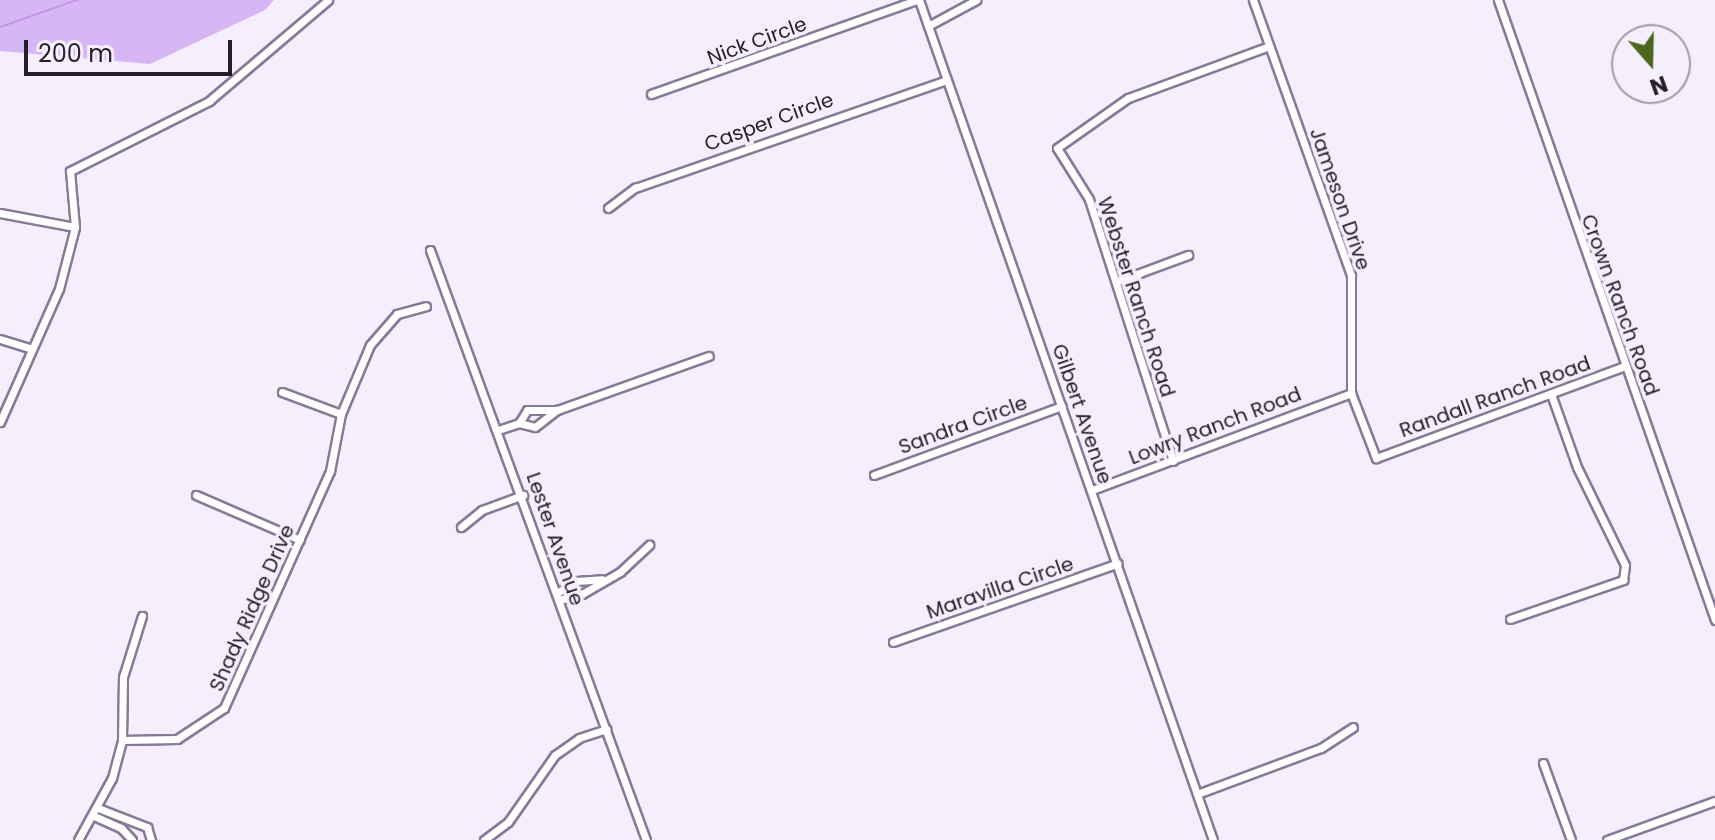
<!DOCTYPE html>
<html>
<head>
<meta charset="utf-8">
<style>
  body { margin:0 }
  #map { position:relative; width:1715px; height:840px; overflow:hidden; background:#f5eefc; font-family:Poppins,sans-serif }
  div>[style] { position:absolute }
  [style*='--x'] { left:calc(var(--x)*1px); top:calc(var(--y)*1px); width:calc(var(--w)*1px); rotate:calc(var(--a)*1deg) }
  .green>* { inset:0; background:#d7b6f5 }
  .stream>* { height:2px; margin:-1px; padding:0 1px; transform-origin:1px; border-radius:1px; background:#c296e9 }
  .roads { filter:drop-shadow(2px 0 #887a97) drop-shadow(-2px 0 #887a97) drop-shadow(0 2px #887a97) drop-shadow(0 -2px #887a97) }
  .minor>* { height:7px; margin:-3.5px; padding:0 3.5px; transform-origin:3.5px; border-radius:3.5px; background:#fff }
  span { translate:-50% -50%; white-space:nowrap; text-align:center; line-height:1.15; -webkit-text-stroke:7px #f5eefc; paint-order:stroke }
  .street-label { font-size:20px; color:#241e2a }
  .north { position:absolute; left:1611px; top:24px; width:80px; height:80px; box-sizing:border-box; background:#f5eefc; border:2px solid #a19ba8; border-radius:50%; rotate:160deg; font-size:22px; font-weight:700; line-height:32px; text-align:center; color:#241e2a }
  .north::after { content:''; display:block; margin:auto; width:28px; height:36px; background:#4b671b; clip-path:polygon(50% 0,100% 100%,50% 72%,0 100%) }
  .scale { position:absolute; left:24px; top:40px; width:208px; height:36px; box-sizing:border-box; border:4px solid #241e2a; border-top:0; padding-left:10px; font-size:24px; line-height:28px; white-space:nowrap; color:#241e2a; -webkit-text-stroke:6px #f5eefc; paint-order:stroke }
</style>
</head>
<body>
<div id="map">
  <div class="green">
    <i style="clip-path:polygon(0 0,274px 0,265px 10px,150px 64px,0 51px)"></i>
  </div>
  <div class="stream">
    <i style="--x:0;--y:27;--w:82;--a:-19.3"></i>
  </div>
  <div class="roads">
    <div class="minor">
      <i style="--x:919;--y:0;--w:890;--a:70.71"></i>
      <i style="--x:1253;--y:0;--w:292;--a:70.4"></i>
      <i style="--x:1351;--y:275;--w:118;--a:90"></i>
      <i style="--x:1351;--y:393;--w:70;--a:69"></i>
      <i style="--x:1376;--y:458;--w:265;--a:-20.3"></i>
      <i style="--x:1498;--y:0;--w:657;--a:70.71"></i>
      <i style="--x:928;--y:26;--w:55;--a:-28.4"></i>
      <i style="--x:651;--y:94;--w:282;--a:-19.5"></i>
      <i style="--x:608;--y:208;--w:34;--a:-37"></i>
      <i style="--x:635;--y:188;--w:330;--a:-19.1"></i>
      <i style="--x:0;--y:213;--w:76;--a:10.6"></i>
      <i style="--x:430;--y:250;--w:628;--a:69.89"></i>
      <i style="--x:1118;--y:281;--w:75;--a:-20.4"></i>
      <i style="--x:0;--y:339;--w:31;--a:17"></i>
      <i style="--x:282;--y:392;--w:63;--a:20.4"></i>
      <i style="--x:0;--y:422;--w:145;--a:-66.1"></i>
      <i style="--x:59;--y:289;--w:64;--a:-75.5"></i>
      <i style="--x:75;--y:227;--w:56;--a:-95.1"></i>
      <i style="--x:70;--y:171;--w:156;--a:-26.7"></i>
      <i style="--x:209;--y:101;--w:156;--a:-40.3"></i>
      <i style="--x:519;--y:423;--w:15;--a:-58"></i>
      <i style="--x:527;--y:410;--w:30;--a:0"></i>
      <i style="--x:498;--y:430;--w:22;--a:-18"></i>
      <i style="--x:519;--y:423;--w:16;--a:14"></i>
      <i style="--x:535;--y:427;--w:28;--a:-38"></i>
      <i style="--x:557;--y:410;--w:161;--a:-19.6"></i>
      <i style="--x:1173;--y:461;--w:275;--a:-107.8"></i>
      <i style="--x:1089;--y:199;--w:60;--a:-122.1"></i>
      <i style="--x:1057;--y:148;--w:87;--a:-35.2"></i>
      <i style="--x:1128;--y:98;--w:150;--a:-20.2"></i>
      <i style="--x:874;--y:475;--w:200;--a:-20.2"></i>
      <i style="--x:1092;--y:490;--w:277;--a:-20.5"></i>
      <i style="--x:196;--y:495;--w:113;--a:23.4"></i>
      <i style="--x:461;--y:527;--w:27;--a:-39"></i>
      <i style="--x:482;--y:510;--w:44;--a:-20.1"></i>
      <i style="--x:557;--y:593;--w:22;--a:-32"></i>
      <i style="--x:576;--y:581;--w:26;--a:-4"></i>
      <i style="--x:559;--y:600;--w:24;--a:-15"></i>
      <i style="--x:582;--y:594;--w:44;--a:-30.1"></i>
      <i style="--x:620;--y:572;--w:40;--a:-43"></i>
      <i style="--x:1510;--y:619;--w:120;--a:-19"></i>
      <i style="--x:1623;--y:580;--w:15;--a:-82"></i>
      <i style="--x:1625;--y:565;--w:109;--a:-116.1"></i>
      <i style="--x:1577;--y:467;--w:77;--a:-109.6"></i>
      <i style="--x:893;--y:642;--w:238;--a:-19.3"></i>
      <i style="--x:122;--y:740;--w:55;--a:-1"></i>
      <i style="--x:177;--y:739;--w:56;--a:-33.4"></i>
      <i style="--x:224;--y:708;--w:260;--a:-65.9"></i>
      <i style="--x:330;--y:471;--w:58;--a:-79.1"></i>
      <i style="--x:341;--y:414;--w:75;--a:-67.2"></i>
      <i style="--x:370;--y:345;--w:41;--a:-48.9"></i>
      <i style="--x:397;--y:314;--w:30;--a:-15"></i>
      <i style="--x:1543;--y:763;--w:82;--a:70"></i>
      <i style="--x:1197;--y:794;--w:132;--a:-20.4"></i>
      <i style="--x:1321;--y:748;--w:38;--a:-33"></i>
      <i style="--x:98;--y:808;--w:53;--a:21.2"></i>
      <i style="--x:147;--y:827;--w:14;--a:73"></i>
      <i style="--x:94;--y:816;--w:30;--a:24"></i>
      <i style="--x:121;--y:828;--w:16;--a:47"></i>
      <i style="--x:78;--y:840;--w:71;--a:-61.3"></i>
      <i style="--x:112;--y:778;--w:39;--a:-75"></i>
      <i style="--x:122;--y:740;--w:63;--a:-89.1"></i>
      <i style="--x:123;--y:677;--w:64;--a:-72.7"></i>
      <i style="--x:484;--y:840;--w:30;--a:-37"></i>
      <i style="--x:508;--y:822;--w:82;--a:-55"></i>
      <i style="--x:555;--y:755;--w:29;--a:-35"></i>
      <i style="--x:579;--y:738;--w:29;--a:-18"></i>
      <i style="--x:1607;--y:840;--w:115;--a:-19.9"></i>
    </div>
  </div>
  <div class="street-label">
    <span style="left:757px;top:41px;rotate:-20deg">Nick Circle</span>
    <span style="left:769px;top:122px;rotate:-20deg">Casper Circle</span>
    <span style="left:1340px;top:199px;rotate:71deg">Jameson Drive</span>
    <span style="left:1136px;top:297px;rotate:72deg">Webster Ranch Road</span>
    <span style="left:1620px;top:305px;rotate:70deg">Crown Ranch Road</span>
    <span style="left:1495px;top:397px;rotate:-20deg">Randall Ranch Road</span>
    <span style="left:1082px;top:414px;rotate:71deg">Gilbert Avenue</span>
    <span style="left:963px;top:425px;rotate:-20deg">Sandra Circle</span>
    <span style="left:1215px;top:426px;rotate:-21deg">Lowry Ranch Road</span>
    <span style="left:555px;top:539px;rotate:71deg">Lester Avenue</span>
    <span style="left:1000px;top:588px;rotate:-19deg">Maravilla Circle</span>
    <span style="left:252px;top:608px;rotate:-66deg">Shady Ridge Drive</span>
  </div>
  <div class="north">N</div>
  <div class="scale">200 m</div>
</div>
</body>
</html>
